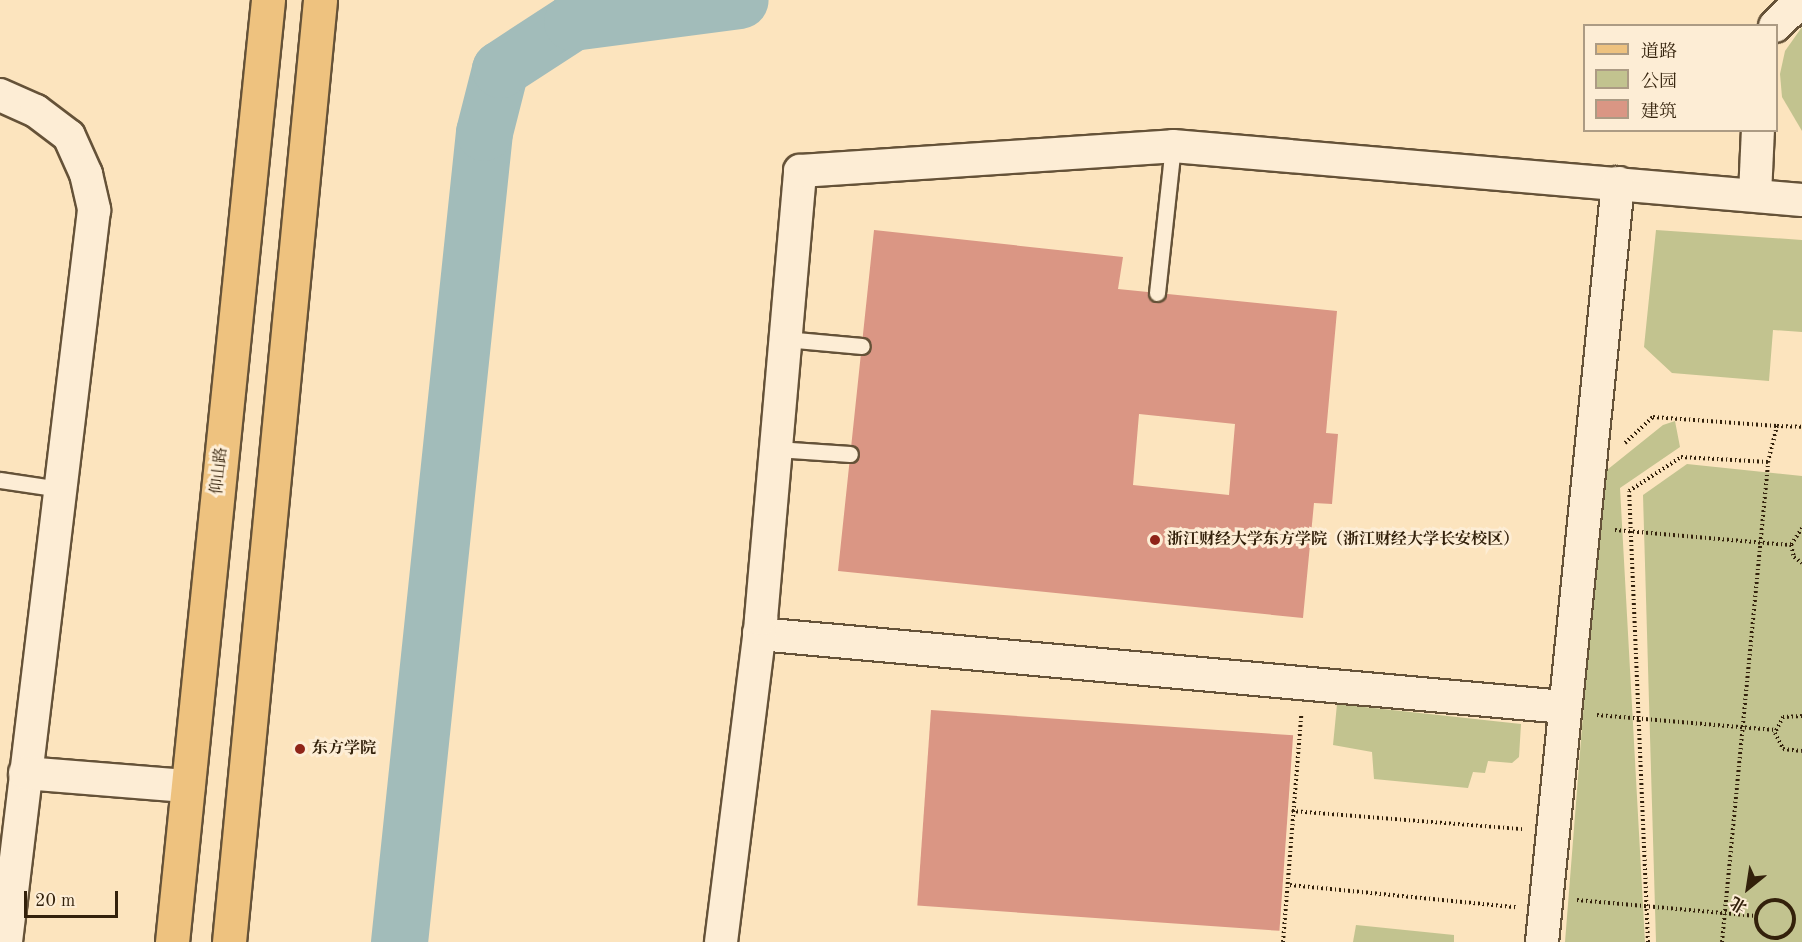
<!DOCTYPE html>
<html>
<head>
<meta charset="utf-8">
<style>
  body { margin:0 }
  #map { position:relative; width:1802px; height:942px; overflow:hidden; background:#fce4be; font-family:"Old Standard TT","Noto Serif SC",serif }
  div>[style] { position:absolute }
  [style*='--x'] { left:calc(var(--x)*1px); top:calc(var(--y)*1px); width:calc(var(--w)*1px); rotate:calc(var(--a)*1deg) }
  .green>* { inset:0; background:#c2c38f }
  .river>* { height:57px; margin:-28.5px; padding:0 28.5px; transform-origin:28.5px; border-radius:28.5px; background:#a2bcba }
  .building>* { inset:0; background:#da9684; transform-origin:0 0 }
  .path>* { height:4px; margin-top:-2px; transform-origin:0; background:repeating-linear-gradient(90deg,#33210b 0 1.5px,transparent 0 4.5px) }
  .path>.ring { margin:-2px; padding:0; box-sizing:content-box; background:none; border:4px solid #33210b; border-radius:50% }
  .roads { filter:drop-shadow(2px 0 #655238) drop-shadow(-2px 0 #655238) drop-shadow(0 2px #655238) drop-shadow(0 -2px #655238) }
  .service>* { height:15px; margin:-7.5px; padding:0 7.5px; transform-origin:7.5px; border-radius:7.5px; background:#fdedd5 }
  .minor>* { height:32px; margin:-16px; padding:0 16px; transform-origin:16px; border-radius:16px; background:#fdedd5 }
  .primary>* { height:33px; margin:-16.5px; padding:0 16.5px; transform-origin:16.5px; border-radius:16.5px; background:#eec27f }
  .dots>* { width:16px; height:16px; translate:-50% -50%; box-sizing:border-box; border:3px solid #fdedd5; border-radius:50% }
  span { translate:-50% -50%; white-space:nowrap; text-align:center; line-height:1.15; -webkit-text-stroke:6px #fdedd5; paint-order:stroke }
  .street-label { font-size:16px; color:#33210b }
  .poi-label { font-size:16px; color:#33210b; font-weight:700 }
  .left { translate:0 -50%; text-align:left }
  .legend { position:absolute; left:1583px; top:24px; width:195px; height:108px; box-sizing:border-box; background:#fdedd5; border:2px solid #ac9b84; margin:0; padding:8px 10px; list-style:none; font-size:18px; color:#33210b }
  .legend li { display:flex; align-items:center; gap:12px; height:30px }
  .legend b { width:30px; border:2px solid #ac9b84 }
  .north { position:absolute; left:1718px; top:858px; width:60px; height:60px; -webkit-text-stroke:4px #fdedd5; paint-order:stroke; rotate:210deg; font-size:16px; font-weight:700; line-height:24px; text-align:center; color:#33210b }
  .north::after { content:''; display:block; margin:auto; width:21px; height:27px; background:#33210b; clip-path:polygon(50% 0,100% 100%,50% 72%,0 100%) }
  .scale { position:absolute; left:24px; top:891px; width:94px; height:27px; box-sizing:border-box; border:3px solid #33210b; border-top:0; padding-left:8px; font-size:18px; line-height:21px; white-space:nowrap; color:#33210b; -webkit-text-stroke:4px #fdedd5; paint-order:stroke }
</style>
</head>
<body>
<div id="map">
  <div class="green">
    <i style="clip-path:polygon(1802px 27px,1802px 131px,1782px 97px,1780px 74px,1785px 51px)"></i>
    <i style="clip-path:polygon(1656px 230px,1802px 240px,1802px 332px,1773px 330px,1769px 381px,1672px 373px,1644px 347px)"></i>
    <i style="clip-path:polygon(1675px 421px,1680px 447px,1620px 488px,1645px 942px,1565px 942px,1602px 474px,1663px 425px)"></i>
    <i style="clip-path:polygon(1687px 464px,1802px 476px,1802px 942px,1656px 942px,1643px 495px)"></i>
    <i style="clip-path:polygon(1337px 704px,1521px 724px,1519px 757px,1512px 763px,1488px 761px,1485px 773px,1473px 772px,1468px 788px,1374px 779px,1372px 752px,1333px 745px)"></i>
    <i style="clip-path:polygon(1356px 925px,1454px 935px,1454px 942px,1353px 942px)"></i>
  </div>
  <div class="river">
    <i style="--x:399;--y:942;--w:814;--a:-84.01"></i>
    <i style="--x:484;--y:132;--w:65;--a:-75.7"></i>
    <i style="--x:500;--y:69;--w:86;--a:-33.1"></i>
    <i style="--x:572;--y:22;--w:169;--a:-7.5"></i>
  </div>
  <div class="building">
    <i style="clip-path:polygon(evenodd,874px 230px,1123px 257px,1118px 289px,1337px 311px,1326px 433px,1338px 434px,1332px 504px,1314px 503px,1303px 618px,838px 571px,874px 230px,1139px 414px,1235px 424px,1229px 495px,1133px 485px,1139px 414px)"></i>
    <i style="left:931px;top:710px;width:363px;height:196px;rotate:4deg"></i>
  </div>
  <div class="path">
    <i style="--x:1625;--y:443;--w:38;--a:-43"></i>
    <i style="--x:1653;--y:417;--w:124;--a:4.2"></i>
    <i style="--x:1802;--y:528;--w:20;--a:123"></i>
    <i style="--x:1791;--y:545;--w:12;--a:76"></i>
    <i style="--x:1794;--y:557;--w:10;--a:37"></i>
    <i style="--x:1615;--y:530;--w:177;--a:4.9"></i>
    <i style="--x:1597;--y:715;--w:179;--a:4.8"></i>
    <i style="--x:1802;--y:716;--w:19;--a:177"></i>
    <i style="--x:1783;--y:717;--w:18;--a:117"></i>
    <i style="--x:1775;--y:733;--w:18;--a:63"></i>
    <i style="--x:1783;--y:749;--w:19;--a:6"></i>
    <i style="--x:1292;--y:811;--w:231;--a:4.5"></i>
    <i style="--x:1290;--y:885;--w:227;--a:5.6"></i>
    <i class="ring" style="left:1756px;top:900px;width:34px;height:34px"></i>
    <i style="--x:1577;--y:900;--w:180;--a:5.1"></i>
    <i style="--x:1283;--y:942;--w:227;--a:-85.4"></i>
    <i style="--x:1648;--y:942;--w:451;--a:-92.4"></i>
    <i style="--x:1629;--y:491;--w:62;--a:-33.2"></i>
    <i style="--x:1681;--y:457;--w:87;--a:3.3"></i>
    <i style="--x:1722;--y:942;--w:482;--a:-84.5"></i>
    <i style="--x:1768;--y:462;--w:37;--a:-76"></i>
    <i style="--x:1777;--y:426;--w:25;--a:2"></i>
  </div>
  <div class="roads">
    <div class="service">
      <i style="--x:1157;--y:293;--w:148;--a:-83.8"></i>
      <i style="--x:785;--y:339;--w:77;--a:5.2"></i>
      <i style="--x:776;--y:449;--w:74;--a:3.9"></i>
      <i style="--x:0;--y:480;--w:61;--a:8.5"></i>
    </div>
    <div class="minor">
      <i style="--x:1775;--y:26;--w:37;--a:-44"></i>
      <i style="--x:0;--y:95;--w:39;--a:24"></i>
      <i style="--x:36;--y:111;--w:41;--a:37.1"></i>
      <i style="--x:69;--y:136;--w:42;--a:65.9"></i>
      <i style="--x:86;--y:174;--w:37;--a:77"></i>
      <i style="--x:94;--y:210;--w:737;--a:96.86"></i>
      <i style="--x:1755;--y:195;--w:65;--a:-87.4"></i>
      <i style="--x:759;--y:634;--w:809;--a:5.18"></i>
      <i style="--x:25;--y:773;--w:164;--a:4.6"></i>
      <i style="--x:721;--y:942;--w:325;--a:-82.9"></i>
      <i style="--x:761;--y:619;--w:450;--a:-85"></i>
      <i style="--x:800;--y:171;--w:374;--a:-3.8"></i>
      <i style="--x:1173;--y:146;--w:631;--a:4.91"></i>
      <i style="--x:1542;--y:942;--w:763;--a:-84.28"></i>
    </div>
    <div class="primary">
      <i style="--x:172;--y:942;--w:947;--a:-84.18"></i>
      <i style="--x:229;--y:942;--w:946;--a:-84.48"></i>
    </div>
  </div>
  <div class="dots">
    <i style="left:1155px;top:540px;background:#8f2418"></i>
    <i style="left:300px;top:749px;background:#8f2418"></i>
  </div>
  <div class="street-label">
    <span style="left:220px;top:471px;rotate:-84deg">仰山路</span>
  </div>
  <div class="poi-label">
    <span class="left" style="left:1167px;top:540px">浙江财经大学东方学院（浙江财经大学长安校区）</span>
    <span class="left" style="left:312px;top:749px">东方学院</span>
  </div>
  <ul class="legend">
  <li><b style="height:8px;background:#eec27f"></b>道路</li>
  <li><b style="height:16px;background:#c2c38f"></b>公园</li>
  <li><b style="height:16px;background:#da9684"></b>建筑</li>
  </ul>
  <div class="north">北</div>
  <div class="scale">20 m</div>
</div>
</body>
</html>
